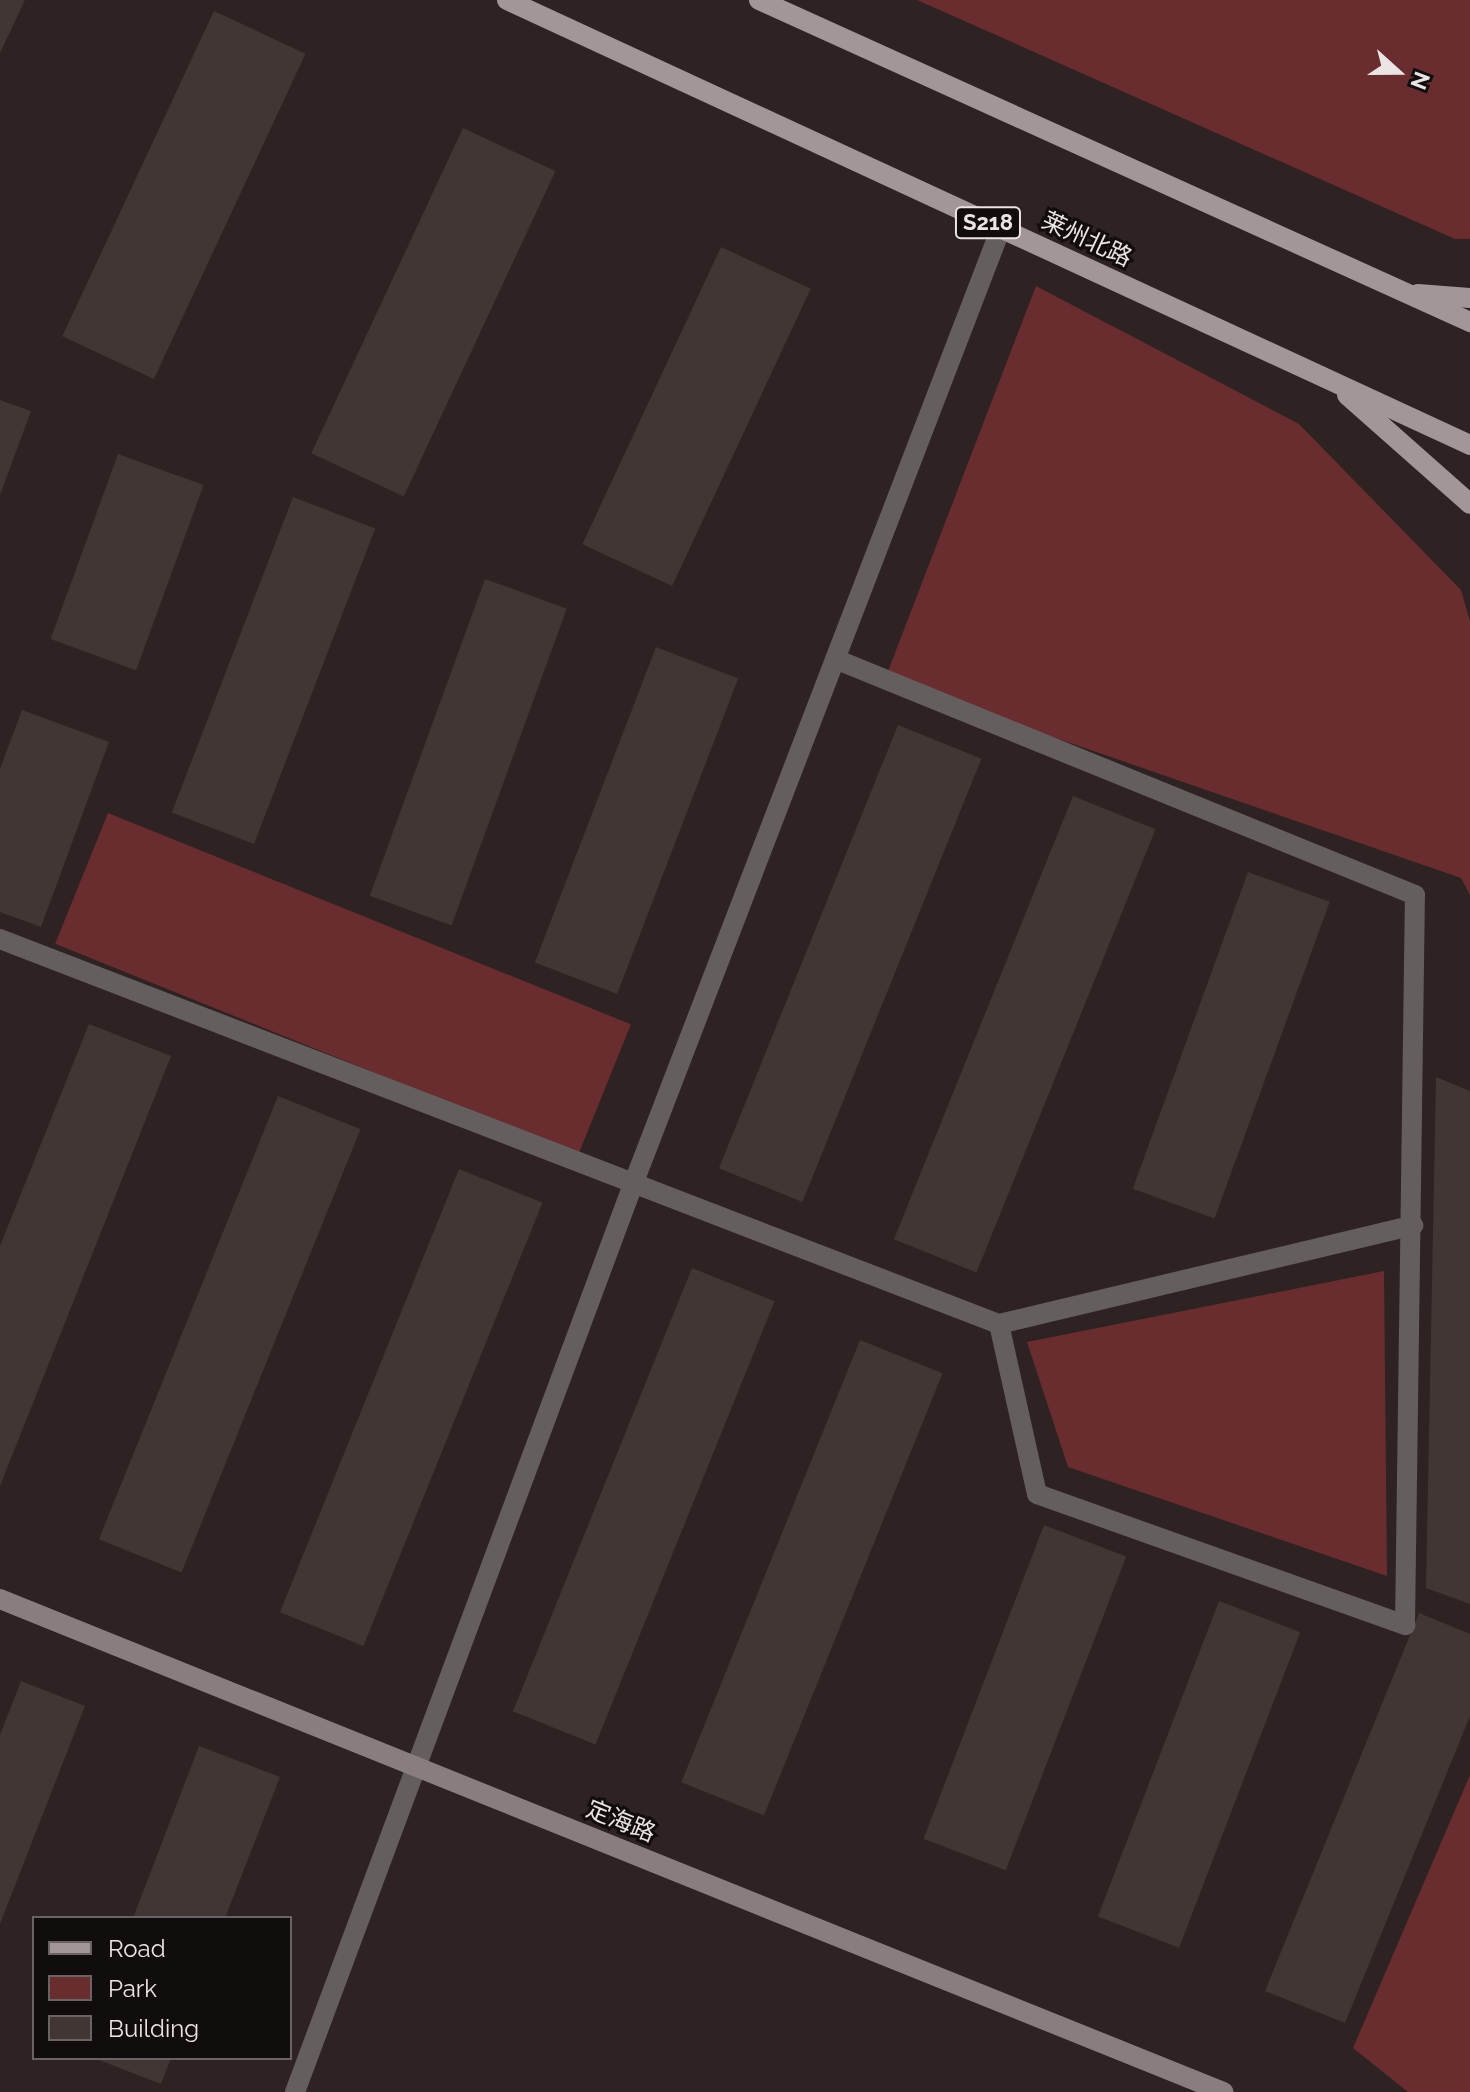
<!DOCTYPE html>
<html>
<head>
<meta charset="utf-8">
<style>
  body { margin:0 }
  #map { position:relative; width:1470px; height:2092px; overflow:hidden; background:#2e2222; font-family:Raleway,"Noto Sans SC",sans-serif }
  div>[style] { position:absolute }
  [style*='--x'] { left:calc(var(--x)*1px); top:calc(var(--y)*1px); width:calc(var(--w)*1px); rotate:calc(var(--a)*1deg) }
  .green>* { inset:0; background:#692d2f; transform-origin:0 0 }
  .building>* { inset:0; background:#423635; transform-origin:0 0 }
  .street>* { height:20px; margin:-10px; padding:0 10px; transform-origin:10px; border-radius:10px; background:#645e5e }
  .secondary>* { height:20px; margin:-10px; padding:0 10px; transform-origin:10px; border-radius:10px; background:#877e7d }
  .primary>* { height:20px; margin:-10px; padding:0 10px; transform-origin:10px; border-radius:10px; background:#a39696 }
  span { translate:-50% -50%; white-space:nowrap; text-align:center; line-height:1.15; -webkit-text-stroke:6px #120d0d; paint-order:stroke }
  .shield-label span { padding:2px 6px; background:#120d0d; border:2px solid; border-radius:6px; -webkit-text-stroke-width:0 }
  .shield-label { font-size:22px; color:#ece4e4; font-weight:700 }
  .street-label { font-size:24px; color:#ece4e4 }
  .legend { position:absolute; left:32px; top:1916px; width:260px; height:144px; box-sizing:border-box; background:#120d0d; border:2px solid #696363; margin:0; padding:10px 14px; list-style:none; font-size:24px; color:#ece4e4 }
  .legend li { display:flex; align-items:center; gap:16px; height:40px }
  .legend b { width:40px; border:2px solid #696363 }
  .north { position:absolute; left:1358px; top:32px; width:80px; height:80px; -webkit-text-stroke:6px #120d0d; paint-order:stroke; rotate:111deg; font-size:22px; font-weight:700; line-height:32px; text-align:center; color:#ece4e4 }
  .north::after { content:''; display:block; margin:auto; width:28px; height:36px; background:#ece4e4; clip-path:polygon(50% 0,100% 100%,50% 72%,0 100%) }
</style>
</head>
<body>
<div id="map">
  <div class="green">
    <i style="clip-path:polygon(917px 0,1470px 0,1470px 239px,1455px 239px)"></i>
    <i style="clip-path:polygon(1036px 286px,1299px 424px,1461px 590px,1470px 621px,1470px 895px,1461px 878px,885px 679px)"></i>
    <i style="left:108px;top:813px;width:564px;height:141px;rotate:22deg"></i>
    <i style="clip-path:polygon(1384px 1271px,1387px 1576px,1068px 1467px,1027px 1342px)"></i>
    <i style="clip-path:polygon(1470px 1775px,1470px 2092px,1408px 2092px,1353px 2048px)"></i>
  </div>
  <div class="building">
    <i style="clip-path:polygon(0 0,25px 0,0 53px)"></i>
    <i style="left:214px;top:11px;width:101px;height:359px;rotate:25deg"></i>
    <i style="left:463px;top:128px;width:102px;height:359px;rotate:25deg"></i>
    <i style="left:721px;top:247px;width:99px;height:328px;rotate:25deg"></i>
    <i style="clip-path:polygon(0 400px,31px 411px,0 495px)"></i>
    <i style="left:118px;top:454px;width:91px;height:197px;rotate:20deg"></i>
    <i style="left:293px;top:497px;width:88px;height:338px;rotate:21deg"></i>
    <i style="left:485px;top:579px;width:87px;height:337px;rotate:20deg"></i>
    <i style="left:656px;top:647px;width:88px;height:338px;rotate:21deg"></i>
    <i style="clip-path:polygon(22px 710px,109px 742px,41px 927px,0 912px,0 769px)"></i>
    <i style="left:898px;top:725px;width:90px;height:478px;rotate:22deg"></i>
    <i style="left:1073px;top:796px;width:89px;height:478px;rotate:22deg"></i>
    <i style="left:1248px;top:872px;width:87px;height:337px;rotate:20deg"></i>
    <i style="clip-path:polygon(89px 1024px,171px 1056px,0 1486px,0 1246px)"></i>
    <i style="clip-path:polygon(1436px 1077px,1470px 1091px,1470px 1604px,1426px 1588px)"></i>
    <i style="left:278px;top:1096px;width:89px;height:478px;rotate:22deg"></i>
    <i style="left:459px;top:1169px;width:90px;height:478px;rotate:22deg"></i>
    <i style="left:692px;top:1268px;width:89px;height:478px;rotate:22deg"></i>
    <i style="left:860px;top:1340px;width:89px;height:477px;rotate:22deg"></i>
    <i style="left:1044px;top:1525px;width:88px;height:336px;rotate:21deg"></i>
    <i style="left:1219px;top:1601px;width:87px;height:338px;rotate:21deg"></i>
    <i style="clip-path:polygon(1419px 1613px,1470px 1634px,1470px 1716px,1345px 2023px,1265px 1991px)"></i>
    <i style="clip-path:polygon(21px 1681px,85px 1706px,0 1924px,0 1735px)"></i>
    <i style="clip-path:polygon(199px 1746px,280px 1777px,225px 1918px,133px 1918px)"></i>
    <i style="clip-path:polygon(94px 2058px,171px 2058px,161px 2084px)"></i>
  </div>
  <div class="street">
    <i style="--x:0;--y:939;--w:1071;--a:21.08"></i>
    <i style="--x:999;--y:1324;--w:174;--a:77.4"></i>
    <i style="--x:1037;--y:1494;--w:391;--a:19.6"></i>
    <i style="--x:1405;--y:1625;--w:730;--a:-89.22"></i>
    <i style="--x:1415;--y:895;--w:626;--a:-157.86"></i>
    <i style="--x:999;--y:1324;--w:426;--a:-13.4"></i>
    <i style="--x:295;--y:2092;--w:971;--a:-69.57"></i>
    <i style="--x:634;--y:1182;--w:1022;--a:-68.96"></i>
  </div>
  <div class="secondary">
    <i style="--x:0;--y:1599;--w:1319;--a:21.95"></i>
  </div>
  <div class="primary">
    <i style="--x:507;--y:0;--w:1061;--a:24.8"></i>
    <i style="--x:759;--y:0;--w:781;--a:24.36"></i>
    <i style="--x:1418;--y:294;--w:52;--a:4.4"></i>
    <i style="--x:1347;--y:395;--w:164;--a:41.5"></i>
  </div>
  <div class="shield-label">
    <span style="left:988px;top:223px">S218</span>
  </div>
  <div class="street-label">
    <span style="left:1087px;top:239px;rotate:25deg">莱州北路</span>
    <span style="left:621px;top:1821px;rotate:22deg">定海路</span>
  </div>
  <ul class="legend">
  <li><b style="height:10px;background:#a39696"></b>Road</li>
  <li><b style="height:22px;background:#692d2f"></b>Park</li>
  <li><b style="height:22px;background:#423635"></b>Building</li>
  </ul>
  <div class="north">N</div>
</div>
</body>
</html>
